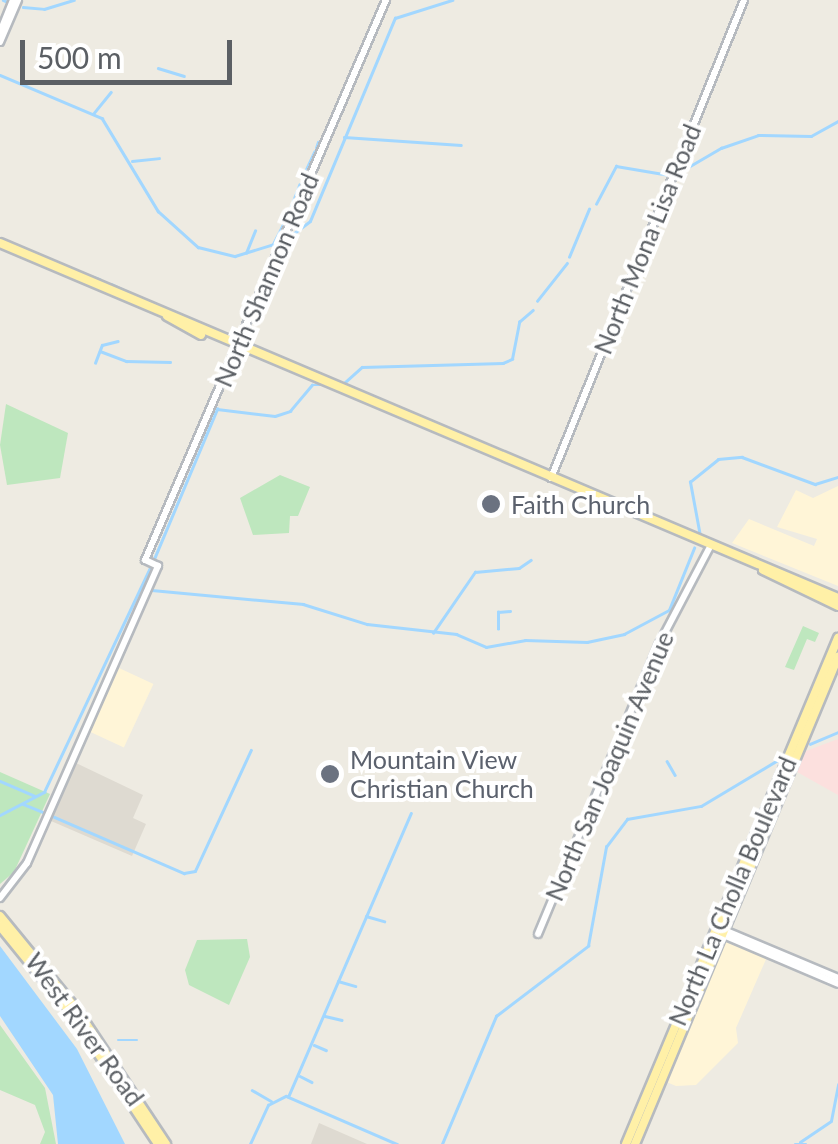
<!DOCTYPE html>
<html>
<head>
<meta charset="utf-8">
<style>
  body { margin:0 }
  #map { position:relative; width:838px; height:1144px; overflow:hidden; background:#eeebe2; font-family:Lato,sans-serif }
  div>[style] { position:absolute }
  [style*='--x'] { left:calc(var(--x)*1px); top:calc(var(--y)*1px); width:calc(var(--w)*1px); rotate:calc(var(--a)*1deg) }
  .commercial>* { inset:0; background:#fff5d7; transform-origin:0 0 }
  .education>* { inset:0; background:#dedad1 }
  .medical>* { inset:0; background:#fce0de }
  .green>* { inset:0; background:#bee7be }
  .water>* { inset:0; background:#a2d7ff }
  .stream>* { height:2.5px; margin:-1.25px; padding:0 1.25px; transform-origin:1.25px; border-radius:1.25px; background:#a2d7ff }
  .roads { filter:drop-shadow(2px 0 #b6babf) drop-shadow(-2px 0 #b6babf) drop-shadow(0 2px #b6babf) drop-shadow(0 -2px #b6babf) }
  .secondary>* { height:6px; margin:-3px; padding:0 3px; transform-origin:3px; border-radius:3px; background:#fff }
  .primary>* { height:8px; margin:-4px; padding:0 4px; transform-origin:4px; border-radius:4px; background:#fff0a7 }
  .dots>* { width:28px; height:28px; translate:-50% -50%; box-sizing:border-box; border:5px solid #fff; border-radius:50% }
  span { translate:-50% -50%; white-space:nowrap; text-align:center; line-height:1.15; -webkit-text-stroke:8px #fff; paint-order:stroke }
  .street-label { font-size:25px; color:#5b5f64 }
  .worship-label { font-size:25px; color:#5b616d }
  .left { translate:0 -50%; text-align:left }
  .scale { position:absolute; left:20px; top:40px; width:212px; height:45px; box-sizing:border-box; border:5px solid #5b5f64; border-top:0; padding-left:12px; font-size:30px; line-height:35px; white-space:nowrap; color:#5b5f64; -webkit-text-stroke:8px #fff; paint-order:stroke }
</style>
</head>
<body>
<div id="map">
  <div class="commercial">
    <i style="clip-path:polygon(838px 486px,838px 586px,732px 543px,749px 519px,814px 546px,817px 539px,777px 527px,796px 490px,813px 498px)"></i>
    <i style="left:119px;top:668px;width:38px;height:70px;rotate:25deg"></i>
    <i style="clip-path:polygon(725px 939px,767px 957px,736px 1028px,738px 1043px,696px 1085px,676px 1086px,664px 1081px)"></i>
  </div>
  <div class="education">
    <i style="clip-path:polygon(76px 763px,143px 795px,133px 818px,146px 824px,132px 856px,51px 821px)"></i>
    <i style="clip-path:polygon(319px 1123px,367px 1144px,311px 1144px)"></i>
  </div>
  <div class="medical">
    <i style="clip-path:polygon(838px 739px,838px 795px,797px 772px,806px 751px)"></i>
  </div>
  <div class="green">
    <i style="clip-path:polygon(6px 404px,68px 433px,60px 478px,7px 485px,0 445px)"></i>
    <i style="clip-path:polygon(280px 475px,310px 487px,298px 516px,290px 516px,289px 533px,253px 535px,240px 498px)"></i>
    <i style="clip-path:polygon(803px 626px,819px 633px,815px 642px,807px 639px,794px 670px,785px 667px)"></i>
    <i style="clip-path:polygon(0 772px,50px 794px,14px 872px,0 884px)"></i>
    <i style="clip-path:polygon(247px 939px,250px 957px,229px 1005px,189px 985px,185px 970px,197px 940px)"></i>
    <i style="clip-path:polygon(0 1025px,45px 1088px,56px 1144px,40px 1144px,45px 1132px,35px 1105px,0 1090px)"></i>
  </div>
  <div class="water">
    <i style="clip-path:polygon(0 946px,77px 1049px,125px 1144px,58px 1144px,53px 1095px,0 1016px)"></i>
  </div>
  <div class="stream">
    <i style="--x:3;--y:0;--w:5;--a:22"></i>
    <i style="--x:23;--y:7;--w:21;--a:5"></i>
    <i style="--x:44;--y:9;--w:31;--a:-17"></i>
    <i style="--x:158;--y:68;--w:27;--a:17"></i>
    <i style="--x:0;--y:75;--w:111;--a:22.9"></i>
    <i style="--x:102;--y:118;--w:109;--a:58.9"></i>
    <i style="--x:158;--y:211;--w:54;--a:42"></i>
    <i style="--x:198;--y:247;--w:38;--a:14"></i>
    <i style="--x:235;--y:256;--w:44;--a:-17.2"></i>
    <i style="--x:93;--y:114;--w:28;--a:-51"></i>
    <i style="--x:344;--y:137;--w:117;--a:3.9"></i>
    <i style="--x:316;--y:148;--w:6;--a:-72"></i>
    <i style="--x:132;--y:161;--w:27;--a:-6"></i>
    <i style="--x:678;--y:173;--w:50;--a:-30.2"></i>
    <i style="--x:721;--y:148;--w:39;--a:-19"></i>
    <i style="--x:758;--y:135;--w:53;--a:1.1"></i>
    <i style="--x:811;--y:136;--w:31;--a:-29"></i>
    <i style="--x:302;--y:178;--w:29;--a:-65"></i>
    <i style="--x:596;--y:204;--w:43;--a:-62.2"></i>
    <i style="--x:616;--y:166;--w:55;--a:9.5"></i>
    <i style="--x:290;--y:209;--w:26;--a:-69"></i>
    <i style="--x:285;--y:240;--w:31;--a:-37"></i>
    <i style="--x:310;--y:221;--w:220;--a:-67.3"></i>
    <i style="--x:395;--y:18;--w:60;--a:-17.5"></i>
    <i style="--x:273;--y:244;--w:28;--a:-63"></i>
    <i style="--x:246;--y:253;--w:24;--a:-68"></i>
    <i style="--x:569;--y:257;--w:52;--a:-67.4"></i>
    <i style="--x:282;--y:261;--w:23;--a:-67"></i>
    <i style="--x:88;--y:275;--w:12;--a:20"></i>
    <i style="--x:111;--y:284;--w:23;--a:25"></i>
    <i style="--x:140;--y:297;--w:9;--a:27"></i>
    <i style="--x:537;--y:301;--w:48;--a:-51.7"></i>
    <i style="--x:100;--y:351;--w:28;--a:21"></i>
    <i style="--x:126;--y:361;--w:44;--a:1.3"></i>
    <i style="--x:95;--y:363;--w:19;--a:-69"></i>
    <i style="--x:102;--y:345;--w:16;--a:-14"></i>
    <i style="--x:343;--y:384;--w:25;--a:-42"></i>
    <i style="--x:362;--y:367;--w:141;--a:-1.6"></i>
    <i style="--x:503;--y:363;--w:10;--a:-24"></i>
    <i style="--x:512;--y:359;--w:38;--a:-79"></i>
    <i style="--x:519;--y:322;--w:18;--a:-41"></i>
    <i style="--x:700;--y:536;--w:55;--a:-100.5"></i>
    <i style="--x:690;--y:482;--w:36;--a:-39"></i>
    <i style="--x:718;--y:459;--w:24;--a:-5"></i>
    <i style="--x:742;--y:457;--w:78;--a:20.3"></i>
    <i style="--x:815;--y:484;--w:24;--a:-17"></i>
    <i style="--x:154;--y:559;--w:163;--a:-67.2"></i>
    <i style="--x:217;--y:409;--w:58;--a:6.9"></i>
    <i style="--x:275;--y:416;--w:16;--a:-18"></i>
    <i style="--x:290;--y:411;--w:34;--a:-50"></i>
    <i style="--x:312;--y:385;--w:13;--a:0"></i>
    <i style="--x:141;--y:589;--w:163;--a:5.3"></i>
    <i style="--x:303;--y:604;--w:67;--a:17.4"></i>
    <i style="--x:367;--y:624;--w:90;--a:6.4"></i>
    <i style="--x:456;--y:634;--w:33;--a:23"></i>
    <i style="--x:486;--y:647;--w:40;--a:-10"></i>
    <i style="--x:525;--y:640;--w:62;--a:1.8"></i>
    <i style="--x:587;--y:642;--w:38;--a:-12"></i>
    <i style="--x:624;--y:634;--w:51;--a:-28.1"></i>
    <i style="--x:669;--y:610;--w:67;--a:-68"></i>
    <i style="--x:498;--y:629;--w:17;--a:-90"></i>
    <i style="--x:498;--y:612;--w:12;--a:-5"></i>
    <i style="--x:433;--y:633;--w:74;--a:-55.5"></i>
    <i style="--x:475;--y:572;--w:44;--a:-5.2"></i>
    <i style="--x:519;--y:568;--w:14;--a:-34"></i>
    <i style="--x:810;--y:744;--w:30;--a:-23"></i>
    <i style="--x:667;--y:761;--w:16;--a:60"></i>
    <i style="--x:0;--y:781;--w:38;--a:23"></i>
    <i style="--x:23;--y:804;--w:24;--a:22"></i>
    <i style="--x:0;--y:815;--w:50;--a:-27.6"></i>
    <i style="--x:44;--y:792;--w:248;--a:-64.7"></i>
    <i style="--x:52;--y:816;--w:144;--a:23.4"></i>
    <i style="--x:184;--y:873;--w:11;--a:-10"></i>
    <i style="--x:195;--y:871;--w:133;--a:-65.2"></i>
    <i style="--x:366;--y:916;--w:19;--a:16"></i>
    <i style="--x:338;--y:981;--w:18;--a:16"></i>
    <i style="--x:325;--y:1016;--w:17;--a:13"></i>
    <i style="--x:118;--y:1040;--w:19;--a:0"></i>
    <i style="--x:314;--y:1045;--w:13;--a:23"></i>
    <i style="--x:300;--y:1076;--w:13;--a:27"></i>
    <i style="--x:252;--y:1090;--w:22;--a:30"></i>
    <i style="--x:288;--y:1097;--w:309;--a:-66.6"></i>
    <i style="--x:800;--y:1142;--w:37;--a:-34"></i>
    <i style="--x:831;--y:1121;--w:37;--a:-79"></i>
    <i style="--x:250;--y:1144;--w:43;--a:-65.2"></i>
    <i style="--x:268;--y:1105;--w:20;--a:-27"></i>
    <i style="--x:286;--y:1096;--w:121;--a:23.4"></i>
    <i style="--x:442;--y:1144;--w:139;--a:-67.1"></i>
    <i style="--x:496;--y:1016;--w:116;--a:-37.3"></i>
    <i style="--x:588;--y:946;--w:101;--a:-79.7"></i>
    <i style="--x:606;--y:847;--w:35;--a:-53"></i>
    <i style="--x:627;--y:819;--w:75;--a:-10"></i>
    <i style="--x:701;--y:806;--w:90;--a:-30.9"></i>
    <i style="--x:795;--y:1144;--w:11;--a:0"></i>
  </div>
  <div class="roads">
    <div class="secondary">
      <i style="--x:0;--y:32;--w:35;--a:-68"></i>
      <i style="--x:0;--y:42;--w:46;--a:-66.8"></i>
      <i style="--x:551;--y:478;--w:515;--a:-68.01"></i>
      <i style="--x:0;--y:898;--w:44;--a:-52.4"></i>
      <i style="--x:27;--y:863;--w:325;--a:-66.2"></i>
      <i style="--x:158;--y:566;--w:14;--a:-155"></i>
      <i style="--x:145;--y:560;--w:610;--a:-66.72"></i>
      <i style="--x:724;--y:930;--w:124;--a:22.8"></i>
      <i style="--x:538;--y:934;--w:314;--a:-67.4"></i>
      <i style="--x:659;--y:644;--w:110;--a:-62.3"></i>
      <i style="--x:721;--y:934;--w:127;--a:23.1"></i>
    </div>
    <div class="primary">
      <i style="--x:0;--y:243;--w:910;--a:22.96"></i>
      <i style="--x:167;--y:316;--w:39;--a:29"></i>
      <i style="--x:763;--y:570;--w:83;--a:25.6"></i>
      <i style="--x:0;--y:916;--w:122;--a:50.7"></i>
      <i style="--x:77;--y:1010;--w:161;--a:56.4"></i>
      <i style="--x:0;--y:926;--w:117;--a:50.9"></i>
      <i style="--x:74;--y:1017;--w:152;--a:56.5"></i>
      <i style="--x:626;--y:1144;--w:549;--a:-67.27"></i>
      <i style="--x:635;--y:1144;--w:528;--a:-67.37"></i>
    </div>
  </div>
  <div class="dots">
    <i style="left:491px;top:504px;background:#6b7280"></i>
    <i style="left:330px;top:774px;background:#6b7280"></i>
  </div>
  <div class="street-label">
    <span style="left:647px;top:239px;rotate:-68deg">North Mona Lisa Road</span>
    <span style="left:266px;top:280px;rotate:-67deg">North Shannon Road</span>
    <span style="left:609px;top:766px;rotate:-67deg">North San Joaquin Avenue</span>
    <span style="left:732px;top:891px;rotate:-67deg">North La Cholla Boulevard</span>
    <span style="left:85px;top:1029px;rotate:54deg">West River Road</span>
  </div>
  <div class="worship-label">
    <span class="left" style="left:511px;top:504px">Faith Church</span>
    <span class="left" style="left:350px;top:774px">Mountain View<br>Christian Church</span>
  </div>
  <div class="scale">500 m</div>
</div>
</body>
</html>
